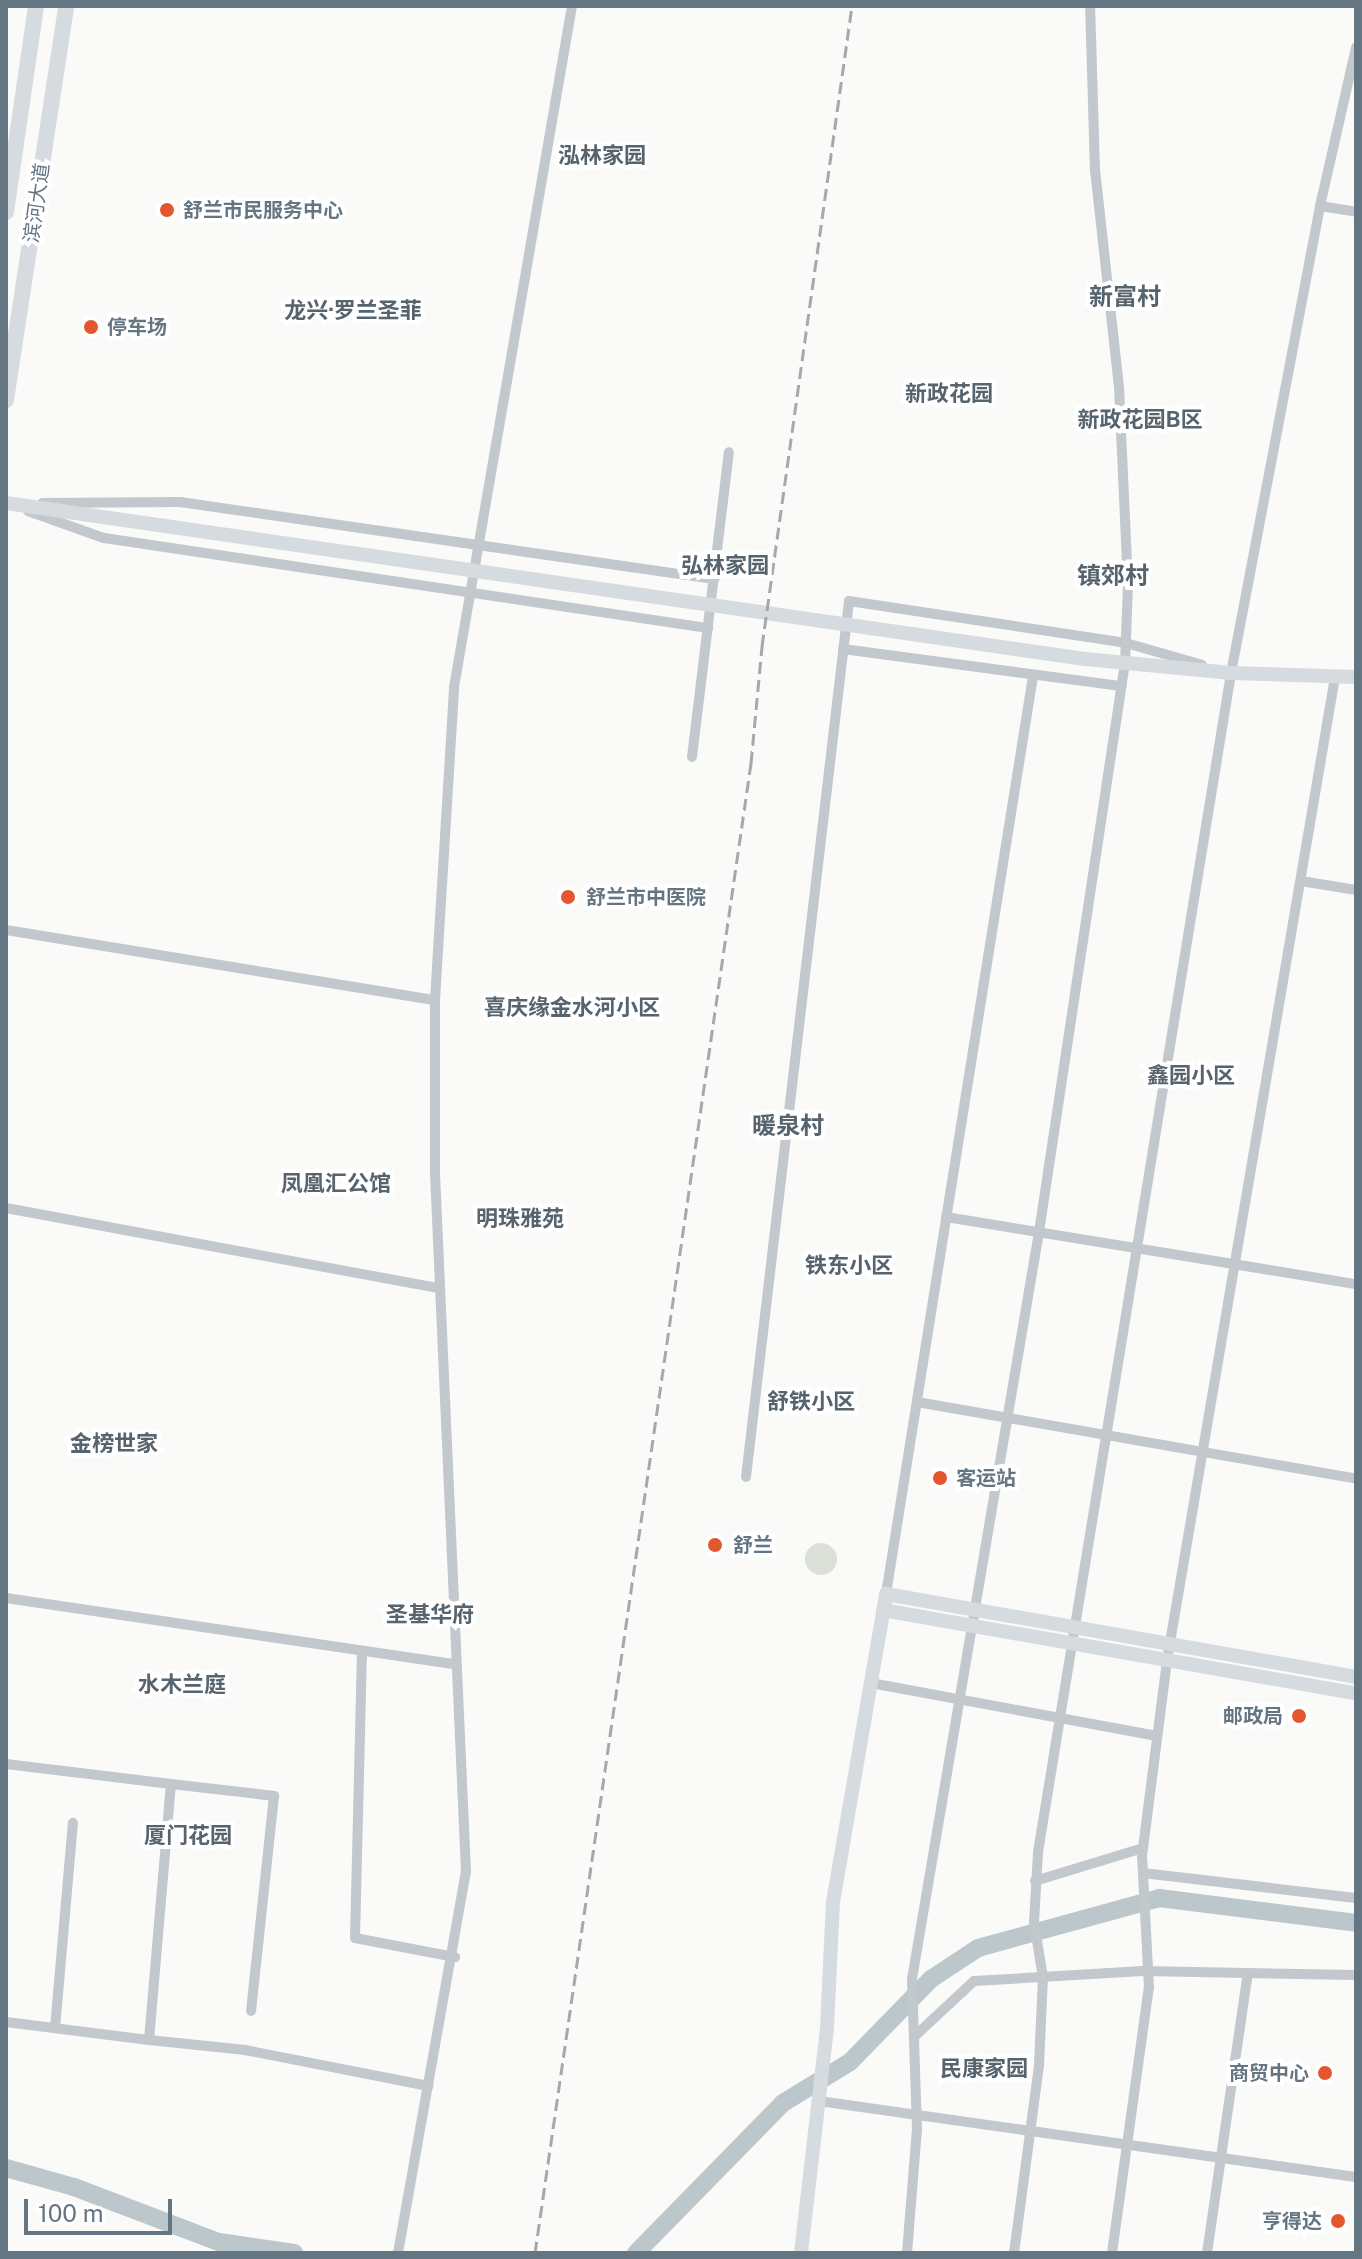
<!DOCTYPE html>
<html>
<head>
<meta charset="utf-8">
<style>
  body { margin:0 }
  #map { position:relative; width:1362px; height:2259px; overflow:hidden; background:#fafaf8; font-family:"Public Sans","Noto Sans SC",sans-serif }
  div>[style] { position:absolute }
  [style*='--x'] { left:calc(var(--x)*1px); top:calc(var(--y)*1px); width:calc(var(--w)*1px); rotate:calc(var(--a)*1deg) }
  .green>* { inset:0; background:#dadfd7 }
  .round { border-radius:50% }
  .river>* { height:18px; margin:-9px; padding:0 9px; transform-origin:9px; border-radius:9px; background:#bbc7cb }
  .street>* { height:10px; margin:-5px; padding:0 5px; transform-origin:5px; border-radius:5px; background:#c3c8cc }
  .secondary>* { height:14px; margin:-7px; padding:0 7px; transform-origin:7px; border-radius:7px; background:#d6dbdf }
  .primary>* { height:16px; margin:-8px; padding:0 8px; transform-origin:8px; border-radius:8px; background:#d6dbdf }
  .rail>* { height:3px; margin-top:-1.5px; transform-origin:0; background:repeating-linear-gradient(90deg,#a2aab0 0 12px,transparent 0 18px) }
  .dots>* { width:22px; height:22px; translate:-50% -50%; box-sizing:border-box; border:4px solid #fff; border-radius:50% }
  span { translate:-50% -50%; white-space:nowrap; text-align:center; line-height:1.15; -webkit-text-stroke:8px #fff; paint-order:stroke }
  .street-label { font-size:20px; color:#657683 }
  .poi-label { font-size:20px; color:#657683; font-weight:700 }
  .left { translate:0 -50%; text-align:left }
  .right { translate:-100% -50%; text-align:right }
  .neighbourhood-label { font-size:22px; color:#57646e; font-weight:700 }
  .quarter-label { font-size:24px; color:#57646e; font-weight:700 }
  .frame { position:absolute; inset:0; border:8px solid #657683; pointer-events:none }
  .scale { position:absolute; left:24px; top:2199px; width:148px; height:36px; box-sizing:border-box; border:4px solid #657683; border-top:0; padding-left:10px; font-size:24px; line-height:28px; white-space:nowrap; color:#657683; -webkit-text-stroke:6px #fff; paint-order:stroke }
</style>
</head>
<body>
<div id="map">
  <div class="green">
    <i class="round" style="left:805px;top:1543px;width:32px;height:32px"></i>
  </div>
  <div class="river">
    <i style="--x:6;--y:2168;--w:71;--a:15.6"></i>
    <i style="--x:74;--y:2187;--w:155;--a:20.8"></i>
    <i style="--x:219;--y:2242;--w:76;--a:8.3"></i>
    <i style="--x:636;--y:2253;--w:210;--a:-45.6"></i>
    <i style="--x:783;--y:2103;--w:79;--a:-31.5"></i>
    <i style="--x:850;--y:2062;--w:116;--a:-45.7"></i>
    <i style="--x:931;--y:1979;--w:56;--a:-33.4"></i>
    <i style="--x:978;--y:1948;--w:188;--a:-15.4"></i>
    <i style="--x:1159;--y:1898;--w:199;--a:7.2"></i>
  </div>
  <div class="street">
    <i style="--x:1320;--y:206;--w:36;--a:9"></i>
    <i style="--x:42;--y:503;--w:138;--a:-0.4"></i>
    <i style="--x:180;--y:502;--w:540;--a:8.21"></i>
    <i style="--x:28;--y:511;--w:81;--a:19.6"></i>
    <i style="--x:104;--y:538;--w:611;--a:8.48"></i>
    <i style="--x:843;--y:649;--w:281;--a:7.6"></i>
    <i style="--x:692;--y:757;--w:307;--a:-83.1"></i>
    <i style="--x:1301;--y:881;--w:56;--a:9.3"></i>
    <i style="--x:6;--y:930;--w:435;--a:9.3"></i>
    <i style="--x:6;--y:1208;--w:440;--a:10.5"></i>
    <i style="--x:946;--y:1217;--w:415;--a:9.3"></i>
    <i style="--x:917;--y:1402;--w:446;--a:9.9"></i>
    <i style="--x:746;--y:1477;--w:882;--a:-83.29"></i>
    <i style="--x:849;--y:601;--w:280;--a:8.6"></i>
    <i style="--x:1126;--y:643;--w:79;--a:16.1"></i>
    <i style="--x:886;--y:1594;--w:930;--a:-80.9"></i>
    <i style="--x:6;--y:1598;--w:452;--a:8.4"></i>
    <i style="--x:362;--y:1652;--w:286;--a:91.4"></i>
    <i style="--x:355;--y:1938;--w:102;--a:10.8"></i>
    <i style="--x:871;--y:1683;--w:291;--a:10.5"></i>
    <i style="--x:6;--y:1764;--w:166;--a:6.9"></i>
    <i style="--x:1143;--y:1873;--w:214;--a:6.7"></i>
    <i style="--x:1035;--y:1881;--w:113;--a:-17"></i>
    <i style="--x:6;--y:2022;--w:144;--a:7.2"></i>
    <i style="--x:149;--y:2040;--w:257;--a:-85.1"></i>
    <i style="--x:171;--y:1784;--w:104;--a:6.6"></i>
    <i style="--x:274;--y:1796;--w:216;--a:96.1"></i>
    <i style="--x:55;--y:2028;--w:206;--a:-85"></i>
    <i style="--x:915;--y:2036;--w:81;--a:-43"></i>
    <i style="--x:974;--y:1981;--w:169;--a:-3.4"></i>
    <i style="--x:1143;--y:1971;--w:213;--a:1.1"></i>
    <i style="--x:149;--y:2040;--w:97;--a:5.9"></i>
    <i style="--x:245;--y:2050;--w:187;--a:11.1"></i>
    <i style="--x:819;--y:2101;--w:542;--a:8.06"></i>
    <i style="--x:398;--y:2253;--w:387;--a:-79.9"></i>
    <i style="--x:466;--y:1872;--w:700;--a:-92.54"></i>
    <i style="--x:435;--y:1173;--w:173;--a:-90"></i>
    <i style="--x:435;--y:1000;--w:314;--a:-86.5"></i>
    <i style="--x:454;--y:687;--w:691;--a:-80.17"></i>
    <i style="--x:907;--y:2253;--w:123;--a:-85.4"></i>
    <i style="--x:917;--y:2130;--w:151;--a:-91.9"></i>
    <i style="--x:912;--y:1979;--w:758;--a:-80.35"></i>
    <i style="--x:1039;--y:1232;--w:575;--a:-81.41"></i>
    <i style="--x:1125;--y:663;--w:78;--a:-87.8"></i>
    <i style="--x:1128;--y:585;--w:198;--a:-92.6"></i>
    <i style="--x:1119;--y:387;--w:217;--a:-96.3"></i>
    <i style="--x:1095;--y:171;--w:165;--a:-91.7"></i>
    <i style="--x:1014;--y:2253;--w:190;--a:-82.4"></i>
    <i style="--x:1039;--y:2065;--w:87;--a:-87.4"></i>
    <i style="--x:1043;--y:1978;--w:57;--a:-99.1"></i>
    <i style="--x:1034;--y:1922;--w:70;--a:-86.7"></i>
    <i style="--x:1038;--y:1852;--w:1195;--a:-80.7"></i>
    <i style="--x:1231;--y:673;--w:475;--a:-79.2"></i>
    <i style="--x:1320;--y:206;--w:163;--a:-77.2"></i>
    <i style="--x:1112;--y:2253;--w:268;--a:-82.1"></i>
    <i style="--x:1149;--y:1988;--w:132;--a:-93"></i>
    <i style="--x:1142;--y:1856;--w:198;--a:-82.7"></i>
    <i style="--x:1167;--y:1660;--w:997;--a:-80.3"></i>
    <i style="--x:1207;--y:2253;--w:283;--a:-81.7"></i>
  </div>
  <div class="secondary">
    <i style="--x:6;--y:503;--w:1090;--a:8.23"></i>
    <i style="--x:1085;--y:659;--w:147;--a:5.5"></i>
    <i style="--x:1231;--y:673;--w:125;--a:1.8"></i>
    <i style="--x:883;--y:1610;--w:480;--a:10"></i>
    <i style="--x:801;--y:2253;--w:226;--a:-83.4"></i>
    <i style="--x:827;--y:2028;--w:126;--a:-87.3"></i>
    <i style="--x:833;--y:1902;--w:313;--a:-80.2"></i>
    <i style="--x:886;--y:1594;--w:477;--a:10"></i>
  </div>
  <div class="primary">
    <i style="--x:6;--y:212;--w:208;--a:-81.7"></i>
    <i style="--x:6;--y:400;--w:399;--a:-81.3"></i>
  </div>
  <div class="rail">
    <i style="--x:535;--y:2253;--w:1506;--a:-81.75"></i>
    <i style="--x:751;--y:763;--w:118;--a:-84.6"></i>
    <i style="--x:762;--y:646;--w:646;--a:-82"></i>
  </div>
  <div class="dots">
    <i style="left:167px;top:210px;background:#e4572e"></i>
    <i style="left:91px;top:327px;background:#e4572e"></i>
    <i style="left:568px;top:897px;background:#e4572e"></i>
    <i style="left:940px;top:1478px;background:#e4572e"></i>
    <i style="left:715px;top:1545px;background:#e4572e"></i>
    <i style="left:1299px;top:1716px;background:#e4572e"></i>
    <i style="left:1325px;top:2073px;background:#e4572e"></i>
    <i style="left:1338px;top:2221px;background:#e4572e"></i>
  </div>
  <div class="street-label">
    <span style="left:37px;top:203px;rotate:-82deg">滨河大道</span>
  </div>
  <div class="poi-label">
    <span class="left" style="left:183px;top:210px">舒兰市民服务中心</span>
    <span class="left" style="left:107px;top:327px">停车场</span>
    <span class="left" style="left:586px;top:897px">舒兰市中医院</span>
    <span class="left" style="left:956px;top:1478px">客运站</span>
    <span class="left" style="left:733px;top:1545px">舒兰</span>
    <span class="right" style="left:1283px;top:1716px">邮政局</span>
    <span class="right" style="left:1309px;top:2073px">商贸中心</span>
    <span class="right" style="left:1322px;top:2221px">亨得达</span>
  </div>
  <div class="neighbourhood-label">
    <span style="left:602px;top:156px">泓林家园</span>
    <span style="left:353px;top:311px">龙兴·罗兰圣菲</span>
    <span style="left:949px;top:394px">新政花园</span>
    <span style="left:1140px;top:420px">新政花园B区</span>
    <span style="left:725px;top:566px">弘林家园</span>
    <span style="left:572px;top:1008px">喜庆缘金水河小区</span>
    <span style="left:1191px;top:1076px">鑫园小区</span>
    <span style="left:336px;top:1184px">凤凰汇公馆</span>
    <span style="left:520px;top:1219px">明珠雅苑</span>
    <span style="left:849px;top:1266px">铁东小区</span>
    <span style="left:811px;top:1402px">舒铁小区</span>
    <span style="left:114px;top:1444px">金榜世家</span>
    <span style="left:430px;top:1615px">圣基华府</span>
    <span style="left:182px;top:1685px">水木兰庭</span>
    <span style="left:188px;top:1836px">厦门花园</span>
    <span style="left:984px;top:2069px">民康家园</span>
  </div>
  <div class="quarter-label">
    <span style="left:1125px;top:297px">新富村</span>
    <span style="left:1113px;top:576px">镇郊村</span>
    <span style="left:788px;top:1126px">暖泉村</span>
  </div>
  <div class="frame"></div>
  <div class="scale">100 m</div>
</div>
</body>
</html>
